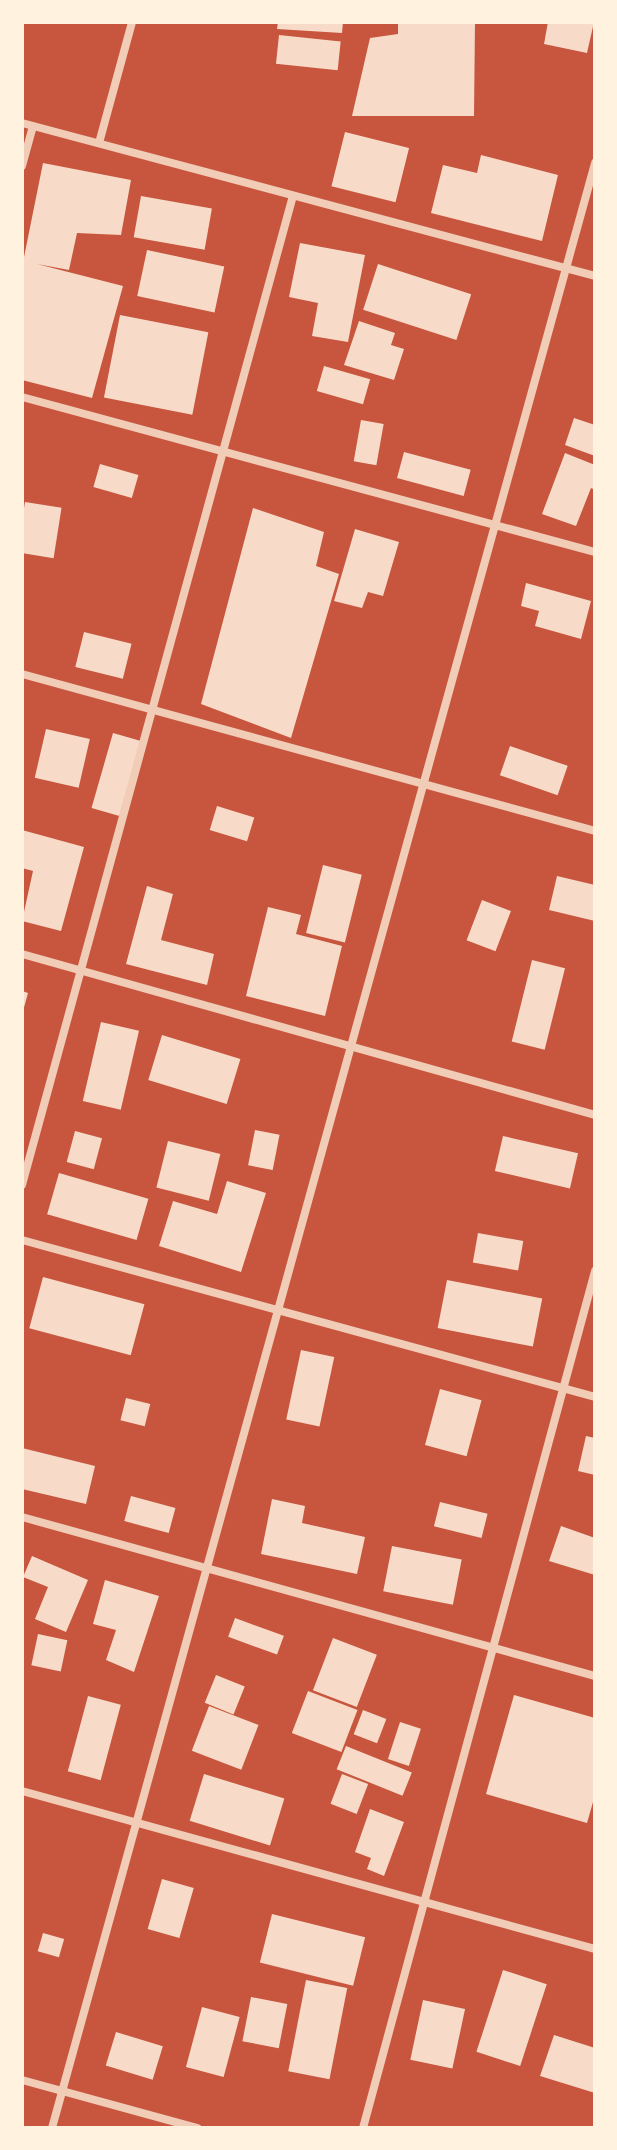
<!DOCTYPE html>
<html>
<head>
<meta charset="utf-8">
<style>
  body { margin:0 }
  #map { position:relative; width:617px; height:2150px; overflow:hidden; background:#c8553d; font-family:Quicksand,sans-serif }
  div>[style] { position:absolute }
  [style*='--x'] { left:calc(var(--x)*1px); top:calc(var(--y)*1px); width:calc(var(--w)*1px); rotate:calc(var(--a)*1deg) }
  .building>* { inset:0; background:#f7dbc8; transform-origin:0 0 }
  .minor>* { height:8px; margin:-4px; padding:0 4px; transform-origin:4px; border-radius:4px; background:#f1ccb7 }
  span { translate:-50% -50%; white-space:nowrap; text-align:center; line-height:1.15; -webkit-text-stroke:7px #fff3e0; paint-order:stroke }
  .frame { position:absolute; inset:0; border:24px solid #fff3e0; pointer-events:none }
</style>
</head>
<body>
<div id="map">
  <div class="building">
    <i style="clip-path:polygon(278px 22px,343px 22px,342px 33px,277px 29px)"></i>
    <i style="clip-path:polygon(398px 22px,475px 22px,474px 116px,352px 116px,370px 38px,398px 34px)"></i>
    <i style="clip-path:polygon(548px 22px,594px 22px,587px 53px,544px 44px)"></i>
    <i style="left:279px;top:35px;width:62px;height:29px;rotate:6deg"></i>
    <i style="left:345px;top:132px;width:66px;height:56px;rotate:14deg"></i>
    <i style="clip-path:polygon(481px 155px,558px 175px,542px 241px,431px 213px,443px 165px,477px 173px)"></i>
    <i style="clip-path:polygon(43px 163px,131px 180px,121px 235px,77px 233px,69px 270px,37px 264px,123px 286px,92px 398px,22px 380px,22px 267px)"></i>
    <i style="left:141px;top:196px;width:72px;height:42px;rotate:10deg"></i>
    <i style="clip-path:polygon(300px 243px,365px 255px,348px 342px,312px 336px,318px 303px,289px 297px)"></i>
    <i style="left:147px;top:250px;width:79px;height:47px;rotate:12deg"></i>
    <i style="left:378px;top:264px;width:98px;height:48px;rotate:18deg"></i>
    <i style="left:120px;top:315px;width:90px;height:84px;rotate:11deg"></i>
    <i style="clip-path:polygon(359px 321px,395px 333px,391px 345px,404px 349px,394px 380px,344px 365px)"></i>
    <i style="left:324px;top:366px;width:48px;height:26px;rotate:16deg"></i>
    <i style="clip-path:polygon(574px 418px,595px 425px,595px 456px,565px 445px)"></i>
    <i style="left:361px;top:420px;width:23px;height:42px;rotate:10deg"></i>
    <i style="left:404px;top:452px;width:69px;height:27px;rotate:15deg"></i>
    <i style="clip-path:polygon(565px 453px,595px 465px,595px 490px,591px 488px,576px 526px,542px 514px)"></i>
    <i style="left:100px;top:464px;width:40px;height:24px;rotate:16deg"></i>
    <i style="left:25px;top:502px;width:37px;height:51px;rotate:9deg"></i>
    <i style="clip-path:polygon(253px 508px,324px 532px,316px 566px,339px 574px,291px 738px,201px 704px)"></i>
    <i style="clip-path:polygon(355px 529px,399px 542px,383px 596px,368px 592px,362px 608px,334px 601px)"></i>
    <i style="clip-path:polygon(526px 583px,591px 601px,581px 639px,535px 626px,539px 611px,521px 606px)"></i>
    <i style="left:84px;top:632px;width:49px;height:36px;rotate:14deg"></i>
    <i style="left:46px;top:729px;width:45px;height:50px;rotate:13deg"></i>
    <i style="left:113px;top:733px;width:29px;height:78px;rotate:16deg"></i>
    <i style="left:510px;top:746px;width:61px;height:31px;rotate:19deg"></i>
    <i style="left:217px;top:806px;width:39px;height:25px;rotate:17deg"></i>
    <i style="clip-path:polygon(22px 830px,84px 847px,61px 931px,22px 921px,33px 871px,22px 868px)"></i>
    <i style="left:323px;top:865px;width:40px;height:70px;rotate:14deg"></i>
    <i style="clip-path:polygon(557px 876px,595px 885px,595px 921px,549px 910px)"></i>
    <i style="clip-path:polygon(147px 886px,173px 894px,161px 940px,214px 954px,207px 985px,126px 964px)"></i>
    <i style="left:482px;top:900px;width:31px;height:43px;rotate:21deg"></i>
    <i style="clip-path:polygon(268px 907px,301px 915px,296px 934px,342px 946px,325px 1016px,246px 996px)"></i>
    <i style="left:532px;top:960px;width:34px;height:84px;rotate:14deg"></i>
    <i style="clip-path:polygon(22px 991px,28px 993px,23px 1011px,22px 1011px)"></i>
    <i style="left:101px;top:1022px;width:39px;height:81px;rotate:13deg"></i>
    <i style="left:162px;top:1035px;width:82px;height:47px;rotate:17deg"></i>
    <i style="left:255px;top:1130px;width:25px;height:36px;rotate:11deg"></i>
    <i style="left:75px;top:1131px;width:28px;height:32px;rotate:15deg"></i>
    <i style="left:503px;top:1136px;width:77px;height:36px;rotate:13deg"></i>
    <i style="left:168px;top:1141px;width:54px;height:48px;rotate:14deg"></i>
    <i style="left:59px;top:1173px;width:93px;height:43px;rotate:16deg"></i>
    <i style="clip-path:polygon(227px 1181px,266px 1193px,241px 1272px,159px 1246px,173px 1201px,217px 1214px)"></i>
    <i style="left:478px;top:1233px;width:46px;height:30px;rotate:10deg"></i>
    <i style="left:43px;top:1277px;width:105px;height:53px;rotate:15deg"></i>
    <i style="left:447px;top:1280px;width:97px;height:49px;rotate:11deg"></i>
    <i style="left:301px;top:1350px;width:34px;height:71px;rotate:12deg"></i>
    <i style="left:440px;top:1389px;width:43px;height:58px;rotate:15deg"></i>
    <i style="left:126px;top:1398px;width:25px;height:23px;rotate:14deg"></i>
    <i style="clip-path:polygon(586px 1436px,595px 1438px,595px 1475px,578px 1471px)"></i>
    <i style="clip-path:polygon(22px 1448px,95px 1466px,86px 1504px,22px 1489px)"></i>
    <i style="left:131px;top:1496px;width:46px;height:26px;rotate:15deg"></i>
    <i style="clip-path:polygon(272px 1499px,305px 1506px,302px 1523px,365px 1537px,357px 1574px,261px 1554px)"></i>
    <i style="left:440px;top:1502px;width:49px;height:25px;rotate:14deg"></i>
    <i style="clip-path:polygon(561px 1526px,595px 1538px,595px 1575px,549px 1561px)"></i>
    <i style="left:392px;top:1546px;width:71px;height:46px;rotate:11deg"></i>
    <i style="clip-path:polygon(32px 1556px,88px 1580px,66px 1632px,35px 1619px,48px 1587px,23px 1577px)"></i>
    <i style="clip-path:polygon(105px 1580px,159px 1596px,134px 1672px,106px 1660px,116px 1630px,93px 1624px)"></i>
    <i style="left:235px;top:1618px;width:52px;height:20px;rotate:20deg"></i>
    <i style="left:38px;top:1634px;width:30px;height:32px;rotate:12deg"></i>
    <i style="left:333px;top:1638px;width:47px;height:56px;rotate:21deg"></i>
    <i style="left:216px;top:1675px;width:31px;height:30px;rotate:22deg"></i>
    <i style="left:308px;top:1691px;width:53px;height:45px;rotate:21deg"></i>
    <i style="clip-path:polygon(514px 1695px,595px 1718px,595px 1795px,587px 1823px,486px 1794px)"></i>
    <i style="left:88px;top:1696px;width:34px;height:78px;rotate:15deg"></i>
    <i style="left:209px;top:1706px;width:53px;height:48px;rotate:21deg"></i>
    <i style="left:363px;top:1710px;width:25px;height:26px;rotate:21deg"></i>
    <i style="left:400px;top:1722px;width:22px;height:39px;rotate:18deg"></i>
    <i style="left:346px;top:1746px;width:71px;height:25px;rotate:22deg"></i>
    <i style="left:204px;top:1774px;width:84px;height:49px;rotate:17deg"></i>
    <i style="left:342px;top:1774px;width:28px;height:32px;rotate:21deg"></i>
    <i style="clip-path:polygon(370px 1809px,404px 1822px,384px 1876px,367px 1869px,371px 1858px,355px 1852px)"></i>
    <i style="left:162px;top:1879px;width:33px;height:52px;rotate:16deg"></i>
    <i style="left:272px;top:1914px;width:96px;height:50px;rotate:14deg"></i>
    <i style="left:43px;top:1933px;width:22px;height:19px;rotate:16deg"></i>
    <i style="left:503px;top:1970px;width:46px;height:86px;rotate:18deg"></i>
    <i style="left:306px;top:1980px;width:42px;height:93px;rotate:11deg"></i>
    <i style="left:251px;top:1997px;width:37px;height:45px;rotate:11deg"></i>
    <i style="left:423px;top:2000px;width:43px;height:61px;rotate:12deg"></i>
    <i style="left:202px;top:2007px;width:39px;height:62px;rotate:15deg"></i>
    <i style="left:116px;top:2032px;width:49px;height:35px;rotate:17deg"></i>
    <i style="clip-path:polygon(554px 2035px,595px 2048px,595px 2093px,540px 2076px)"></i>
  </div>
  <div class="minor">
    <i style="--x:22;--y:123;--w:593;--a:14.95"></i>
    <i style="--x:99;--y:143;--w:125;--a:-74.7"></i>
    <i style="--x:22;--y:166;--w:41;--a:-74.6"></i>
    <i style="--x:22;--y:397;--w:594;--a:15.14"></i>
    <i style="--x:22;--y:674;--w:594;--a:15.32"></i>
    <i style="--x:22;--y:954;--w:595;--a:15.69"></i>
    <i style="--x:22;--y:1185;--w:1025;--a:-74.68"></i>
    <i style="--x:22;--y:1240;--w:594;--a:15.32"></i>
    <i style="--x:22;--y:1517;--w:595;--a:15.51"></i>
    <i style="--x:22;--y:1791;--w:594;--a:15.42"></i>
    <i style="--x:22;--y:2080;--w:182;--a:15.3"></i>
    <i style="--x:52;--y:2128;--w:2039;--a:-74.55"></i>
    <i style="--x:363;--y:2128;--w:888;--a:-74.85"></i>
  </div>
  <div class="frame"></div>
</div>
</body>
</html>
